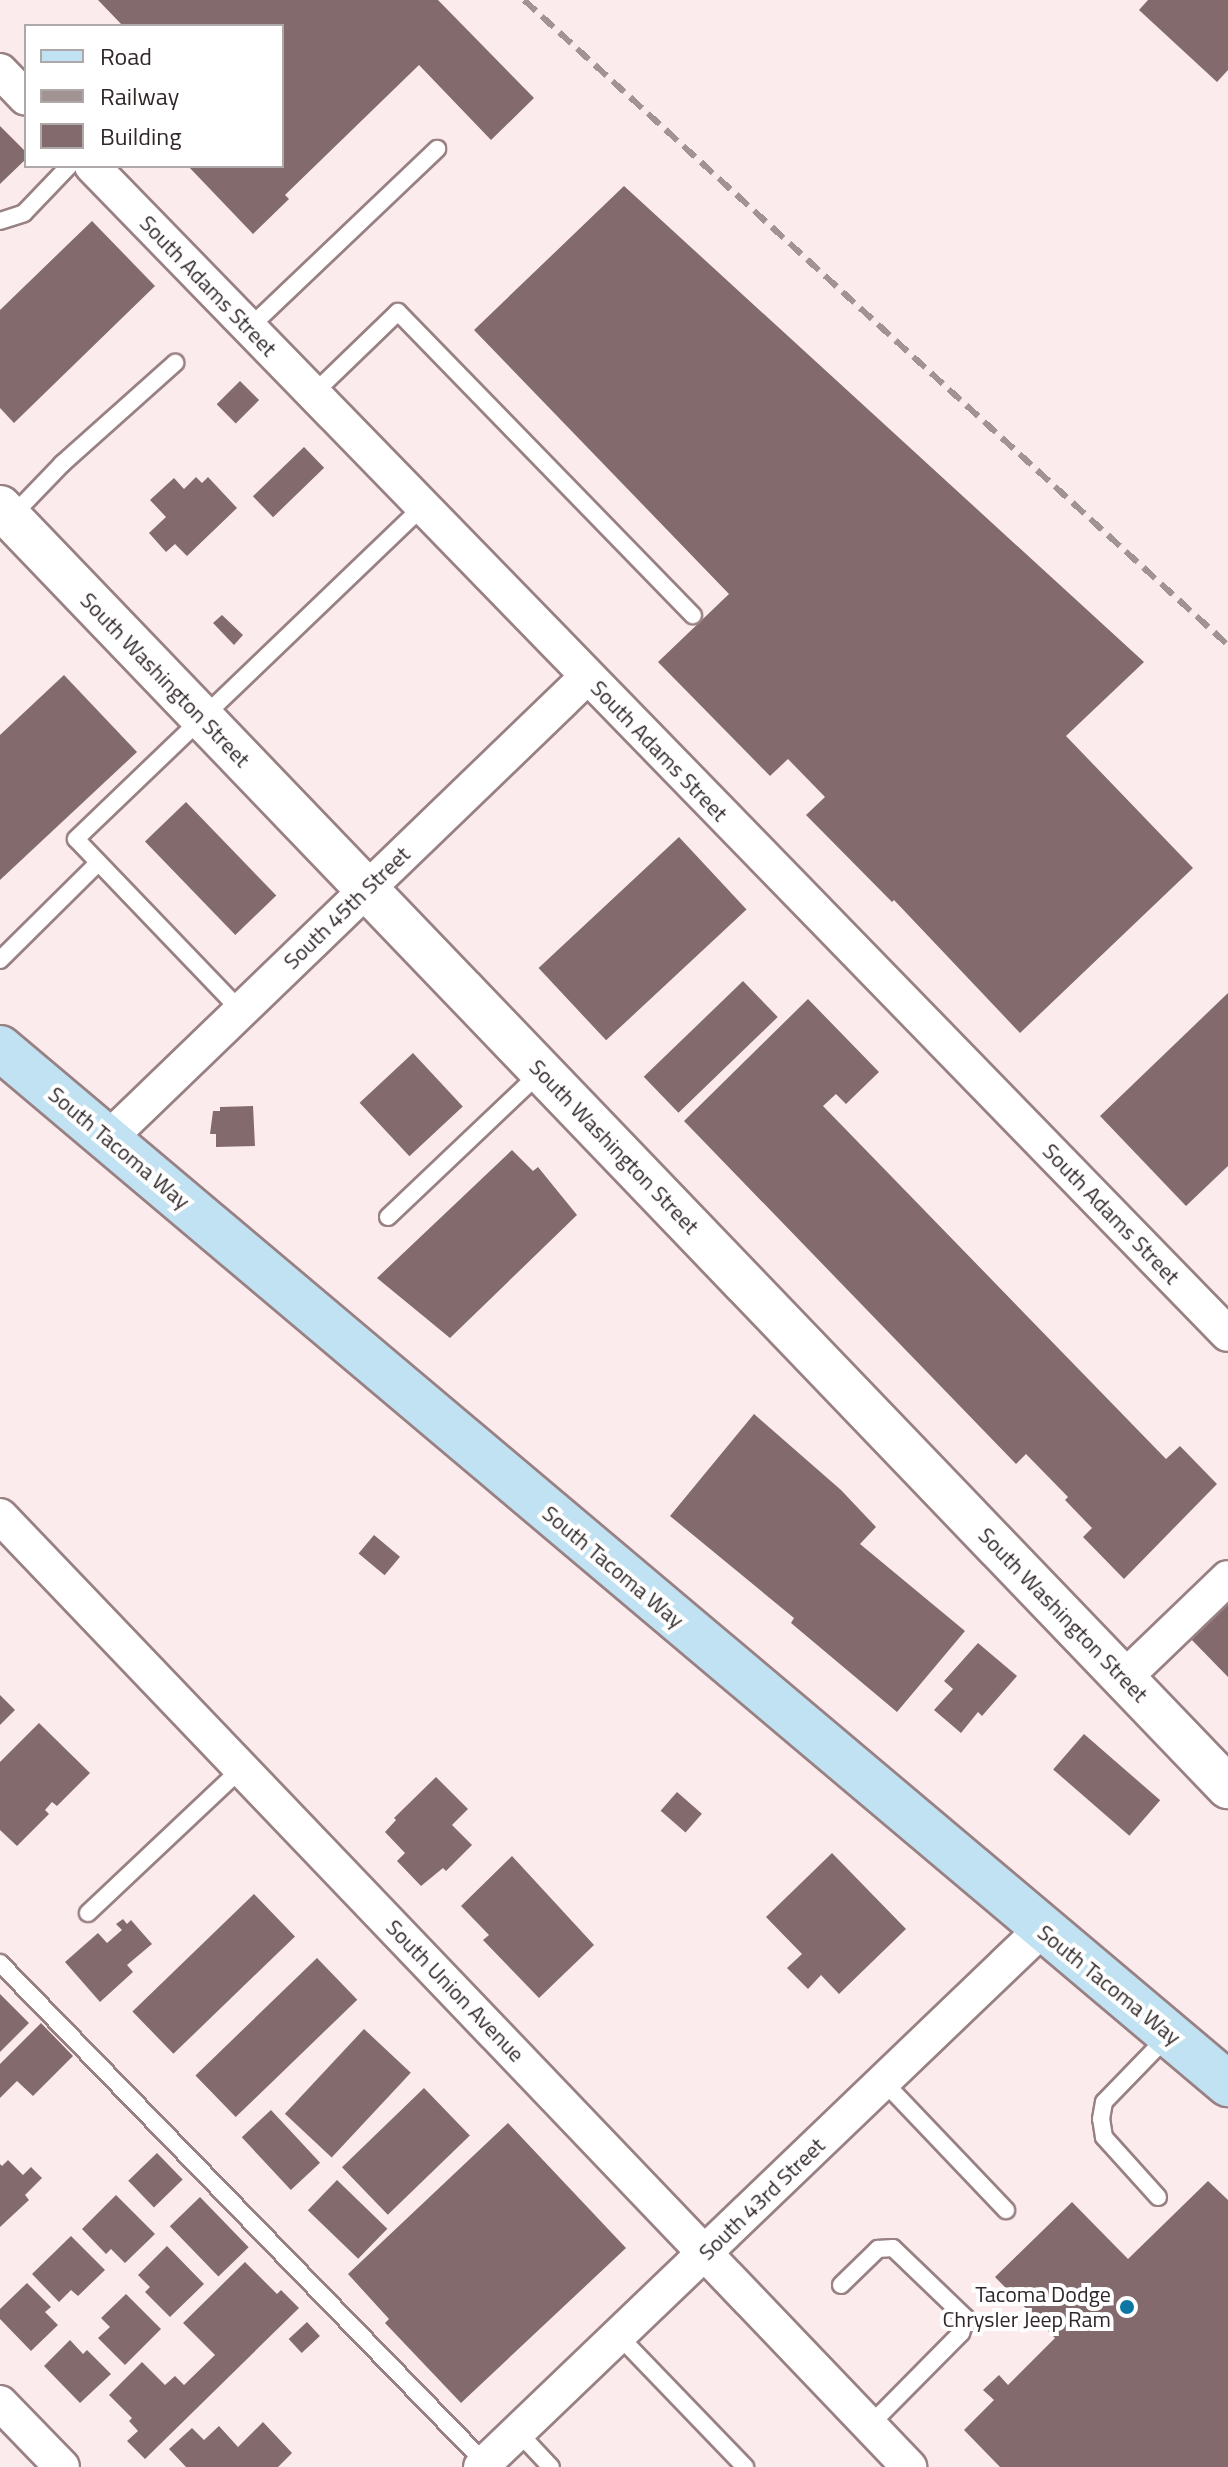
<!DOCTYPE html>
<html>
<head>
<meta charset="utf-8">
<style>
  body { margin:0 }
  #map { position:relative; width:1228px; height:2467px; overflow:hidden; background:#fcebed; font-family:"Titillium Web",sans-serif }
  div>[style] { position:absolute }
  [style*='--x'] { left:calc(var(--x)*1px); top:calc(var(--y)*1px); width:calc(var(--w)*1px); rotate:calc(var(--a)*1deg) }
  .building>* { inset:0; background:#836b6d; transform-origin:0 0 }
  .roads { filter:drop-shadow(2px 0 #998083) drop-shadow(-2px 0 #998083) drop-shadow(0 2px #998083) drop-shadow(0 -2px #998083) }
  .service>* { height:16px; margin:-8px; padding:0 8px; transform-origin:8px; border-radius:8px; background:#fff }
  .minor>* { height:34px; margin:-17px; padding:0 17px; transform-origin:17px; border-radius:17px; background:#fff }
  .tertiary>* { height:42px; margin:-21px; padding:0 21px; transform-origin:21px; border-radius:21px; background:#fff }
  .secondary>* { height:44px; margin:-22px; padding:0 22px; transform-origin:22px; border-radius:22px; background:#c0e2f2 }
  .rail>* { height:6px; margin-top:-3px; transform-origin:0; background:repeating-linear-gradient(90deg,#a19394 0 16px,transparent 0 24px) }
  .dots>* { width:22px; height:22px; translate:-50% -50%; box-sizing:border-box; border:4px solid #fff; border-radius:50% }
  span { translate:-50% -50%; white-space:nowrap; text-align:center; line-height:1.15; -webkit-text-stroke:8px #fff; paint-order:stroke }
  .street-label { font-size:22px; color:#312728 }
  .poi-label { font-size:22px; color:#312728 }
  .right { translate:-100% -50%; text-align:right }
  .legend { position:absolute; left:24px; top:24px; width:260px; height:144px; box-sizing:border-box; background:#fff; border:2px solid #ada9a9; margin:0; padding:10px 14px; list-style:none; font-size:24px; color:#312728 }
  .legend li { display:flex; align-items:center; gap:16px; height:40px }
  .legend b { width:40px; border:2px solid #ada9a9 }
</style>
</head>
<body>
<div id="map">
  <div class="building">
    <i style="clip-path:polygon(98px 0,438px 0,534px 98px,491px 140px,419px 65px,285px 195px,289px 199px,253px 234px,188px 166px,282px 166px,282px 26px,123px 26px)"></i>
    <i style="clip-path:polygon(1148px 0,1228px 0,1228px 70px,1217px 82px,1139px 10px)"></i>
    <i style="clip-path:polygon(0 126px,26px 152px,26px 159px,0 184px)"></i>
    <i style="clip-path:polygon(624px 186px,1144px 662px,1066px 736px,1193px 868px,1020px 1033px,894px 900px,892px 902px,806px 815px,825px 797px,788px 759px,770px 776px,658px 662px,729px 594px,474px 330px)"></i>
    <i style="clip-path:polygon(92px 221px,155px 286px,14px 423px,0 408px,0 310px)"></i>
    <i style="left:240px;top:381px;width:27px;height:33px;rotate:45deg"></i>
    <i style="left:304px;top:447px;width:29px;height:71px;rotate:46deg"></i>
    <i style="clip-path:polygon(196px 477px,202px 483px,208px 477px,237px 508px,187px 556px,175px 544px,166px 552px,149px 533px,166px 517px,150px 500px,174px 478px,184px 489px)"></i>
    <i style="clip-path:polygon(222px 615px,243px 635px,234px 645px,213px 623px)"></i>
    <i style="clip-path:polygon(64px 675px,137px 752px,0 880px,0 735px)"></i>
    <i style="left:186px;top:802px;width:130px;height:57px;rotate:46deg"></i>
    <i style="left:679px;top:837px;width:99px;height:192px;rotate:47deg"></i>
    <i style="left:743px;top:981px;width:50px;height:138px;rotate:46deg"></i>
    <i style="clip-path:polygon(1228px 993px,1228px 1166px,1186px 1206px,1100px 1116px)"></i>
    <i style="clip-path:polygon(808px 999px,879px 1072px,846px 1104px,836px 1094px,823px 1106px,1166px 1459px,1180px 1446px,1217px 1484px,1124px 1579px,1083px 1537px,1092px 1528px,1065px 1500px,1068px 1497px,1026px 1454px,1016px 1464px,684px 1121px)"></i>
    <i style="left:413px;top:1053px;width:73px;height:73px;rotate:47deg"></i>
    <i style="clip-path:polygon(253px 1106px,255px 1146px,216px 1147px,216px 1134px,210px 1134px,213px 1111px,220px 1111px,220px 1107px)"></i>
    <i style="clip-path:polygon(512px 1150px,533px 1171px,538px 1167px,577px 1215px,450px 1338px,377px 1278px)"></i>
    <i style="clip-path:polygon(754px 1414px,841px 1490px,876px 1527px,860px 1544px,965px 1631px,897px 1712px,791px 1623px,794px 1618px,670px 1516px)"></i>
    <i style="left:374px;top:1535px;width:34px;height:24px;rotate:40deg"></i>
    <i style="clip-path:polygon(1228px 1598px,1228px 1677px,1189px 1637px)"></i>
    <i style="clip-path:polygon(978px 1643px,1017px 1676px,982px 1716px,978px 1712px,961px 1733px,934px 1710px,953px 1689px,944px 1681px)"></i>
    <i style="clip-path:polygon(0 1695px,15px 1710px,0 1725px)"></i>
    <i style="clip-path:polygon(39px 1723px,90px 1773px,57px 1806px,52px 1802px,45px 1810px,49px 1814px,17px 1846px,0 1830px,0 1762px)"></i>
    <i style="left:1084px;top:1734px;width:101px;height:47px;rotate:41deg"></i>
    <i style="clip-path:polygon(436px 1777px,468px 1809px,452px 1825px,472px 1845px,446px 1871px,443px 1868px,421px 1886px,397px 1861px,405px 1853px,385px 1832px,396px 1820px,394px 1818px)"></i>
    <i style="left:677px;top:1792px;width:33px;height:25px;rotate:41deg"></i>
    <i style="clip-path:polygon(832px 1853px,906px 1929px,839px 1994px,821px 1975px,808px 1989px,787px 1968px,802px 1954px,766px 1917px)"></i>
    <i style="clip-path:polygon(512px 1856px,594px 1945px,539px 1998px,483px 1940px,489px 1935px,461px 1906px)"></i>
    <i style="left:254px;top:1894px;width:59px;height:169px;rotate:46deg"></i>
    <i style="clip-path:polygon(123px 1919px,127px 1924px,131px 1920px,152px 1944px,127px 1965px,133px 1972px,100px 2002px,65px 1962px,98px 1933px,107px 1943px,122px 1930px,116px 1924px)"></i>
    <i style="left:317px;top:1958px;width:58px;height:169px;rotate:46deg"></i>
    <i style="clip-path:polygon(0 1994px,29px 2023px,0 2052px)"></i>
    <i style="clip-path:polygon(41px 2023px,73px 2056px,33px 2096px,17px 2081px,0 2098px,0 2064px)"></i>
    <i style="left:364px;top:2029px;width:64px;height:116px;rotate:43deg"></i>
    <i style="left:424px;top:2088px;width:66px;height:114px;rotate:46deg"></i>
    <i style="left:271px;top:2110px;width:72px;height:40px;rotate:47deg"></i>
    <i style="clip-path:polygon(508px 2123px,626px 2248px,461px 2403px,385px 2323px,389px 2319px,348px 2274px)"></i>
    <i style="left:157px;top:2153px;width:37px;height:40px;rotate:46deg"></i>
    <i style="clip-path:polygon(8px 2160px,23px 2175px,31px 2167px,42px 2178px,25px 2195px,29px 2200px,0 2227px,0 2164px,2px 2166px)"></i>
    <i style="left:337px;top:2180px;width:70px;height:42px;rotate:44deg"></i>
    <i style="clip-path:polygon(1208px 2181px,1228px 2200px,1228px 2467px,1000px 2467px,964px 2430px,994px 2400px,983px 2390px,999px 2375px,1008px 2385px,1055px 2338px,995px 2277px,1072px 2202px,1128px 2259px)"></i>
    <i style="clip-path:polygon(116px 2195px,155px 2234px,125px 2263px,111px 2249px,106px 2254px,82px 2229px)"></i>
    <i style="left:200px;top:2197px;width:70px;height:42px;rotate:46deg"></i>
    <i style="clip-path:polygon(71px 2236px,105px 2270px,78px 2296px,71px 2290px,59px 2302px,32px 2274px)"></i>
    <i style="clip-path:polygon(167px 2246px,204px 2284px,170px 2317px,145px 2292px,150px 2287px,138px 2275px)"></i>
    <i style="clip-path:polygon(245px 2262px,277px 2294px,281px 2290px,299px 2308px,145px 2459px,127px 2441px,138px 2431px,129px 2421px,132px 2418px,109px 2395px,142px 2362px,165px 2385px,175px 2376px,184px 2385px,215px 2355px,183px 2323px)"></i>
    <i style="clip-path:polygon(27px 2283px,51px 2307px,45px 2312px,58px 2325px,31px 2351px,0 2319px,0 2309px)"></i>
    <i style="clip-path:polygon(126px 2294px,161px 2329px,125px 2365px,98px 2338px,110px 2327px,101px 2318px)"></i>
    <i style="left:307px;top:2322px;width:19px;height:25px;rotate:47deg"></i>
    <i style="clip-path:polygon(70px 2340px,83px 2354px,87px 2350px,111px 2374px,80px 2403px,44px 2366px)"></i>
    <i style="clip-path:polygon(263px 2422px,292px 2453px,278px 2467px,186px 2467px,169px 2449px,192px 2428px,204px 2440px,219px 2426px,238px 2447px)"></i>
  </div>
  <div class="roads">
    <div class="service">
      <i style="--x:0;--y:221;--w:25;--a:-18"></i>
      <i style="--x:24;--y:213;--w:65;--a:-46.2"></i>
      <i style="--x:249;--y:328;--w:260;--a:-43.6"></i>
      <i style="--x:313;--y:394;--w:118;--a:-44"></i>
      <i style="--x:398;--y:312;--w:423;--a:45.8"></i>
      <i style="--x:10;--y:518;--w:75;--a:-46.1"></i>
      <i style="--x:62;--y:464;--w:152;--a:-41.8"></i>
      <i style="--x:0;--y:960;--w:138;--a:-44.7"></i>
      <i style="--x:241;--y:1011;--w:238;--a:-133.8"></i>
      <i style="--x:76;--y:839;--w:480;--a:-43.8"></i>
      <i style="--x:388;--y:1217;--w:211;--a:-43.5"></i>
      <i style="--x:88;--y:1913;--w:212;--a:-43.3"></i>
      <i style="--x:0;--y:1963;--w:698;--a:45.87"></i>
      <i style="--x:884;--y:2082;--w:177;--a:46.4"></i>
      <i style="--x:1158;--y:2197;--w:81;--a:-132"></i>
      <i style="--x:1104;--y:2137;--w:18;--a:-99"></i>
      <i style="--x:1101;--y:2119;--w:17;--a:-80"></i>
      <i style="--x:1104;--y:2102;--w:93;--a:-45.9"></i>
      <i style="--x:841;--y:2285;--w:52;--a:-44.2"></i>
      <i style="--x:878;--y:2249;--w:15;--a:-4"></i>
      <i style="--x:893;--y:2248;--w:101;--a:43.8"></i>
      <i style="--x:966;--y:2318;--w:16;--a:108"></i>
      <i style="--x:961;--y:2333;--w:131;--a:134.7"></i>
      <i style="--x:619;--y:2336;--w:182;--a:46.1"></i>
      <i style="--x:518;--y:2432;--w:48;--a:46.7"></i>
    </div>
    <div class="minor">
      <i style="--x:0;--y:71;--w:37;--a:46"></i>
      <i style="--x:92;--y:166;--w:1629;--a:45.8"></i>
      <i style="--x:108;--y:1139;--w:665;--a:-43.97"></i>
      <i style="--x:0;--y:1516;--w:1316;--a:46.29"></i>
      <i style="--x:1124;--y:1678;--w:144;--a:-43.9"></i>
      <i style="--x:0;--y:2403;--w:89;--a:45.9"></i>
      <i style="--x:481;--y:2467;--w:776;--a:-43.8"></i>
    </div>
    <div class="tertiary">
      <i style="--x:0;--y:507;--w:1774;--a:46.19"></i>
    </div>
    <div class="secondary">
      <i style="--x:0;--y:1048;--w:1607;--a:40.15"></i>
    </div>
  </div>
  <div class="rail">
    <i style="--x:524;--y:0;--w:955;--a:42.5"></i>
  </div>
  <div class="dots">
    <i style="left:1127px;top:2307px;background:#0b77a2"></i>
  </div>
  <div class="street-label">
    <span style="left:208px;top:286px;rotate:46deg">South Adams Street</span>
    <span style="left:165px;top:680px;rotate:46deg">South Washington Street</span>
    <span style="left:659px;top:751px;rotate:46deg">South Adams Street</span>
    <span style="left:347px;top:908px;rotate:-44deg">South 45th Street</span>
    <span style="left:614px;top:1147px;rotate:46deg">South Washington Street</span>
    <span style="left:119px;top:1148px;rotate:40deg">South Tacoma Way</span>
    <span style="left:1111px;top:1214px;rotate:46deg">South Adams Street</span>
    <span style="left:613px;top:1567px;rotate:40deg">South Tacoma Way</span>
    <span style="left:1063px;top:1615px;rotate:46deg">South Washington Street</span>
    <span style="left:1109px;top:1985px;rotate:39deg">South Tacoma Way</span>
    <span style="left:455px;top:1991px;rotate:46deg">South Union Avenue</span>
    <span style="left:762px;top:2199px;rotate:-44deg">South 43rd Street</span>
  </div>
  <div class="poi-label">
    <span class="right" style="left:1111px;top:2307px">Tacoma Dodge<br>Chrysler Jeep Ram</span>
  </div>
  <ul class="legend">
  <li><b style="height:10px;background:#c0e2f2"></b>Road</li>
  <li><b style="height:10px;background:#a19394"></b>Railway</li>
  <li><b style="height:22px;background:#836b6d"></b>Building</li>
  </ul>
</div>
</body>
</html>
